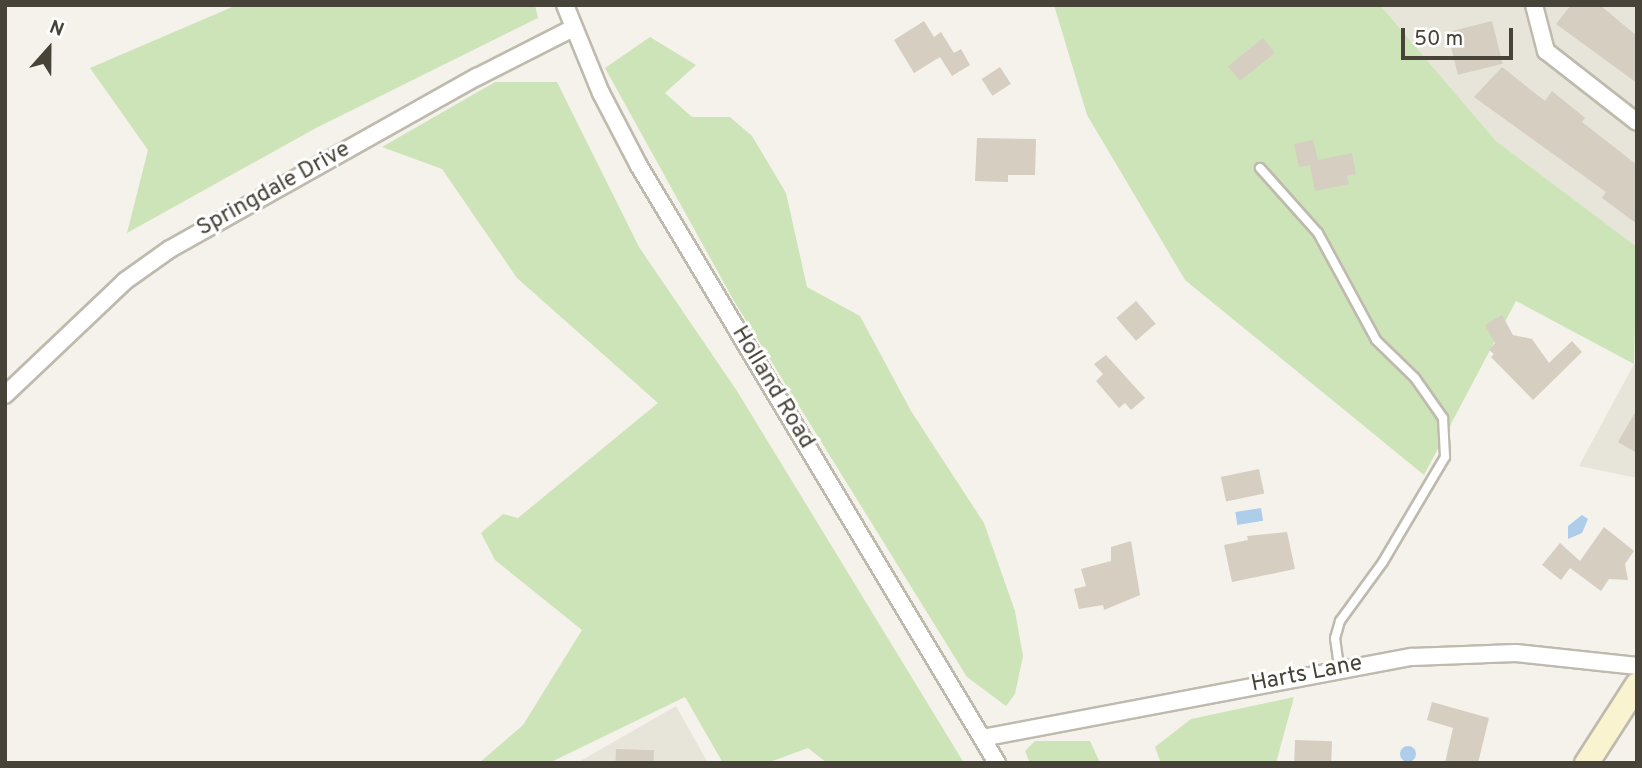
<!DOCTYPE html>
<html>
<head>
<meta charset="utf-8">
<style>
  body { margin:0 }
  #map { position:relative; width:1642px; height:768px; overflow:hidden; background:#f4f2eb; font-family:Overpass,sans-serif }
  div>[style] { position:absolute }
  [style*='--x'] { left:calc(var(--x)*1px); top:calc(var(--y)*1px); width:calc(var(--w)*1px); rotate:calc(var(--a)*1deg) }
  .residential>* { inset:0; background:#e7e4d9 }
  .green>* { inset:0; background:#cde4b8 }
  .water>* { inset:0; background:#adcdeb; transform-origin:0 0 }
  .round { border-radius:50% }
  .building>* { inset:0; background:#d5cec1; transform-origin:0 0 }
  .roads { filter:drop-shadow(2px 0 #bfbaae) drop-shadow(-2px 0 #bfbaae) drop-shadow(0 2px #bfbaae) drop-shadow(0 -2px #bfbaae) }
  .service>* { height:8px; margin:-4px; padding:0 4px; transform-origin:4px; border-radius:4px; background:#fff }
  .minor>* { height:16px; margin:-8px; padding:0 8px; transform-origin:8px; border-radius:8px; background:#fff }
  .secondary>* { height:23px; margin:-11.5px; padding:0 11.5px; transform-origin:11.5px; border-radius:11.5px; background:#faf3cf }
  span { translate:-50% -50%; white-space:nowrap; text-align:center; line-height:1.15; -webkit-text-stroke:6px #fff; paint-order:stroke }
  .street-label { font-size:23px; color:#484339 }
  .frame { position:absolute; inset:0; border:7px solid #484339; pointer-events:none }
  .north { position:absolute; left:14px; top:14px; width:70px; height:70px; -webkit-text-stroke:5px #fff; paint-order:stroke; rotate:21deg; font-size:19px; font-weight:700; line-height:28px; text-align:center; color:#484339 }
  .north::after { content:''; display:block; margin:auto; width:24px; height:32px; background:#484339; clip-path:polygon(50% 0,100% 100%,50% 72%,0 100%) }
  .scale { position:absolute; left:1401px; top:28px; width:112px; height:32px; box-sizing:border-box; border:4px solid #484339; border-top:0; padding-left:9px; font-size:21px; line-height:24px; white-space:nowrap; color:#484339; -webkit-text-stroke:5px #fff; paint-order:stroke }
</style>
</head>
<body>
<div id="map">
  <div class="residential">
    <i style="clip-path:polygon(1380px 5px,1637px 5px,1637px 247px,1496px 141px)"></i>
    <i style="clip-path:polygon(1637px 360px,1637px 478px,1579px 466px,1634px 364px)"></i>
    <i style="clip-path:polygon(676px 706px,708px 763px,577px 763px)"></i>
  </div>
  <div class="green">
    <i style="clip-path:polygon(237px 5px,535px 5px,538px 18px,316px 128px,127px 233px,148px 150px,90px 68px)"></i>
    <i style="clip-path:polygon(1054px 5px,1380px 5px,1496px 141px,1637px 247px,1634px 364px,1516px 301px,1424px 475px,1185px 280px,1087px 115px)"></i>
    <i style="clip-path:polygon(650px 37px,696px 65px,665px 93px,692px 117px,730px 117px,752px 136px,786px 193px,807px 287px,860px 316px,911px 411px,984px 523px,1015px 611px,1023px 656px,1015px 694px,1006px 706px,967px 677px,734px 301px,605px 68px)"></i>
    <i style="clip-path:polygon(495px 82px,557px 82px,639px 247px,737px 391px,964px 763px,827px 763px,808px 748px,767px 763px,723px 763px,685px 697px,549px 763px,479px 763px,523px 725px,582px 630px,495px 560px,481px 533px,503px 514px,518px 518px,658px 403px,517px 278px,442px 169px,382px 147px)"></i>
    <i style="clip-path:polygon(1294px 697px,1276px 763px,1160px 761px,1155px 747px,1191px 719px)"></i>
    <i style="clip-path:polygon(1035px 741px,1090px 741px,1100px 763px,1030px 763px,1025px 751px)"></i>
  </div>
  <div class="water">
    <i style="left:1261px;top:508px;width:13px;height:26px;rotate:81deg"></i>
    <i style="clip-path:polygon(1582px 515px,1588px 519px,1582px 533px,1568px 539px,1568px 526px)"></i>
    <i class="round" style="left:1400px;top:746px;width:16px;height:16px"></i>
  </div>
  <div class="building">
    <i style="clip-path:polygon(1571px 5px,1600px 5px,1637px 36px,1637px 83px,1556px 24px)"></i>
    <i style="clip-path:polygon(924px 21px,934px 37px,941px 32px,954px 53px,961px 49px,970px 65px,952px 76px,940px 57px,914px 73px,894px 40px)"></i>
    <i style="left:1492px;top:21px;width:44px;height:46px;rotate:76deg"></i>
    <i style="left:1263px;top:38px;width:19px;height:45px;rotate:51deg"></i>
    <i style="left:1000px;top:67px;width:20px;height:22px;rotate:57deg"></i>
    <i style="clip-path:polygon(1502px 67px,1545px 101px,1552px 91px,1585px 118px,1582px 122px,1637px 165px,1637px 224px,1602px 198px,1606px 192px,1474px 97px)"></i>
    <i style="clip-path:polygon(977px 138px,1036px 139px,1035px 175px,1008px 175px,1008px 182px,975px 181px)"></i>
    <i style="clip-path:polygon(1313px 140px,1318px 160px,1352px 153px,1356px 174px,1347px 176px,1349px 184px,1315px 191px,1310px 165px,1299px 167px,1294px 144px)"></i>
    <i style="left:1136px;top:301px;width:30px;height:26px;rotate:49deg"></i>
    <i style="clip-path:polygon(1502px 315px,1513px 335px,1532px 339px,1549px 363px,1572px 341px,1582px 352px,1533px 400px,1491px 357px,1494px 354px,1489px 350px,1495px 343px,1485px 325px)"></i>
    <i style="clip-path:polygon(1106px 355px,1145px 398px,1131px 410px,1125px 403px,1119px 408px,1096px 381px,1103px 374px,1094px 364px)"></i>
    <i style="clip-path:polygon(1637px 409px,1637px 453px,1618px 442px)"></i>
    <i style="left:1259px;top:469px;width:25px;height:39px;rotate:78deg"></i>
    <i style="clip-path:polygon(1604px 527px,1634px 551px,1625px 564px,1628px 580px,1609px 579px,1601px 591px,1570px 568px,1561px 580px,1542px 565px,1560px 543px,1580px 561px)"></i>
    <i style="clip-path:polygon(1287px 532px,1295px 569px,1232px 582px,1224px 545px,1248px 540px,1247px 536px)"></i>
    <i style="clip-path:polygon(1131px 541px,1140px 595px,1104px 610px,1103px 605px,1079px 609px,1074px 589px,1086px 586px,1081px 569px,1111px 561px,1111px 547px)"></i>
    <i style="clip-path:polygon(1432px 702px,1489px 718px,1478px 763px,1445px 763px,1453px 728px,1427px 720px)"></i>
    <i style="left:1295px;top:740px;width:37px;height:23px;rotate:2deg"></i>
    <i style="left:616px;top:749px;width:38px;height:14px;rotate:2deg"></i>
  </div>
  <div class="roads">
    <div class="service">
      <i style="--x:1260;--y:168;--w:87;--a:48.3"></i>
      <i style="--x:1318;--y:233;--w:122;--a:61.5"></i>
      <i style="--x:1376;--y:340;--w:54;--a:44.3"></i>
      <i style="--x:1415;--y:378;--w:49;--a:55"></i>
      <i style="--x:1443;--y:418;--w:39;--a:87"></i>
      <i style="--x:1445;--y:457;--w:122;--a:120.6"></i>
      <i style="--x:1383;--y:562;--w:73;--a:126.1"></i>
      <i style="--x:1340;--y:621;--w:18;--a:106"></i>
      <i style="--x:1335;--y:638;--w:29;--a:82"></i>
    </div>
    <div class="minor">
      <i style="--x:565;--y:5;--w:95;--a:67.8"></i>
      <i style="--x:601;--y:93;--w:82;--a:62.5"></i>
      <i style="--x:639;--y:166;--w:696;--a:59.05"></i>
      <i style="--x:1534;--y:5;--w:48;--a:75.4"></i>
      <i style="--x:1546;--y:51;--w:115;--a:38"></i>
      <i style="--x:5;--y:395;--w:166;--a:-43.5"></i>
      <i style="--x:125;--y:281;--w:55;--a:-35.4"></i>
      <i style="--x:170;--y:249;--w:352;--a:-29.3"></i>
      <i style="--x:477;--y:77;--w:108;--a:-27"></i>
      <i style="--x:982;--y:738;--w:438;--a:-10.7"></i>
      <i style="--x:1412;--y:657;--w:104;--a:-2.2"></i>
      <i style="--x:1516;--y:653;--w:122;--a:6.1"></i>
    </div>
    <div class="secondary">
      <i style="--x:1586;--y:763;--w:94;--a:-57.2"></i>
    </div>
  </div>
  <div class="street-label">
    <span style="left:274px;top:190px;rotate:-29deg">Springdale Drive</span>
    <span style="left:772px;top:388px;rotate:59deg">Holland Road</span>
    <span style="left:1307px;top:675px;rotate:-11deg">Harts Lane</span>
  </div>
  <div class="frame"></div>
  <div class="north">N</div>
  <div class="scale">50 m</div>
</div>
</body>
</html>
